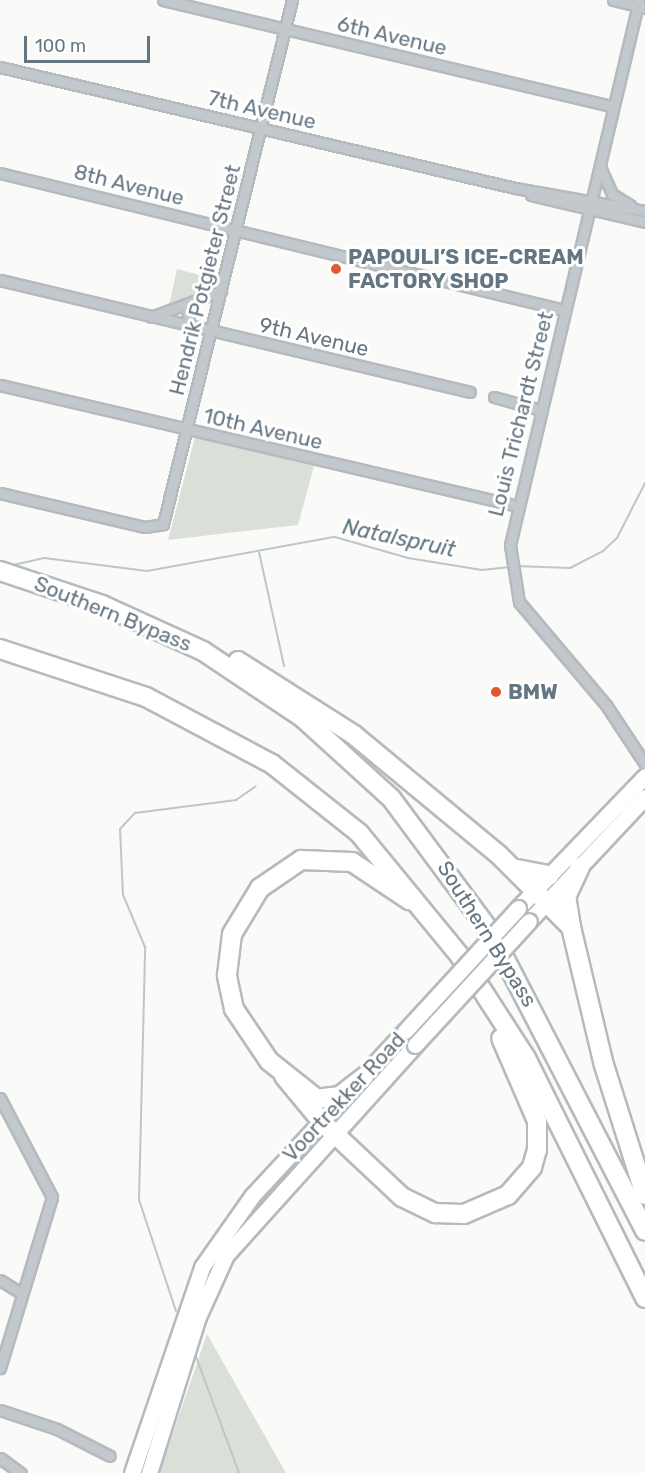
<!DOCTYPE html>
<html>
<head>
<meta charset="utf-8">
<style>
  body { margin:0 }
  #map { position:relative; width:645px; height:1473px; overflow:hidden; background:#fafaf8; font-family:Rubik,sans-serif }
  div>[style] { position:absolute }
  [style*='--x'] { left:calc(var(--x)*1px); top:calc(var(--y)*1px); width:calc(var(--w)*1px); rotate:calc(var(--a)*1deg) }
  .green>* { inset:0; background:#dadfd7 }
  .stream>* { height:2px; margin:-1px; padding:0 1px; transform-origin:1px; border-radius:1px; background:#bbc7cb }
  .roads { filter:drop-shadow(2px 0 #b5babe) drop-shadow(-2px 0 #b5babe) drop-shadow(0 2px #b5babe) drop-shadow(0 -2px #b5babe) }
  .street>* { height:9px; margin:-4.5px; padding:0 4.5px; transform-origin:4.5px; border-radius:4.5px; background:#c3c8cc }
  .primary>* { height:15px; margin:-7.5px; padding:0 7.5px; transform-origin:7.5px; border-radius:7.5px; background:#fff }
  .highway>* { height:18px; margin:-9px; padding:0 9px; transform-origin:9px; border-radius:9px; background:#fff }
  .bridges { filter:drop-shadow(2px 0 #b5babe) drop-shadow(-2px 0 #b5babe) drop-shadow(0 2px #b5babe) drop-shadow(0 -2px #b5babe) }
  .primary-bridge>* { height:15px; margin:-7.5px; padding:0 7.5px; transform-origin:7.5px; border-radius:7.5px; background:#fff }
  .dots>* { width:16px; height:16px; translate:-50% -50%; box-sizing:border-box; border:3px solid #fff; border-radius:50% }
  span { translate:-50% -50%; white-space:nowrap; text-align:center; line-height:1.15; -webkit-text-stroke:6px #fff; paint-order:stroke }
  .street-label { font-size:21px; color:#657683 }
  .poi-label { font-size:21px; color:#657683; font-weight:700 }
  .left { translate:0 -50%; text-align:left }
  .water-label { font-size:22px; color:#60757c; font-style:italic }
  .scale { position:absolute; left:24px; top:36px; width:126px; height:27px; box-sizing:border-box; border:3px solid #657683; border-top:0; padding-left:8px; font-size:18px; line-height:21px; white-space:nowrap; color:#657683; -webkit-text-stroke:4px #fff; paint-order:stroke }
</style>
</head>
<body>
<div id="map">
  <div class="green">
    <i style="clip-path:polygon(177px 269px,218px 280px,215px 291px,168px 310px)"></i>
    <i style="clip-path:polygon(195px 437px,314px 466px,298px 525px,168px 540px)"></i>
    <i style="clip-path:polygon(207px 1334px,286px 1473px,159px 1473px)"></i>
  </div>
  <div class="stream">
    <i style="--x:259;--y:552;--w:117;--a:77.6"></i>
    <i style="--x:9;--y:566;--w:36;--a:-13"></i>
    <i style="--x:44;--y:558;--w:104;--a:7.2"></i>
    <i style="--x:147;--y:571;--w:191;--a:-10.3"></i>
    <i style="--x:335;--y:537;--w:76;--a:16"></i>
    <i style="--x:408;--y:558;--w:75;--a:9.2"></i>
    <i style="--x:482;--y:570;--w:28;--a:-6"></i>
    <i style="--x:515;--y:566;--w:55;--a:2.1"></i>
    <i style="--x:570;--y:568;--w:37;--a:-27"></i>
    <i style="--x:603;--y:551;--w:19;--a:-43"></i>
    <i style="--x:617;--y:538;--w:62;--a:-63"></i>
    <i style="--x:176;--y:1311;--w:117;--a:-108.4"></i>
    <i style="--x:139;--y:1200;--w:253;--a:-88.6"></i>
    <i style="--x:145;--y:947;--w:56;--a:-112.9"></i>
    <i style="--x:123;--y:895;--w:66;--a:-92.6"></i>
    <i style="--x:120;--y:829;--w:22;--a:-47"></i>
    <i style="--x:135;--y:813;--w:102;--a:-7.3"></i>
    <i style="--x:236;--y:800;--w:24;--a:-35"></i>
    <i style="--x:195;--y:1354;--w:127;--a:69.7"></i>
  </div>
  <div class="roads">
    <div class="street">
      <i style="--x:163;--y:0;--w:462;--a:13.3"></i>
      <i style="--x:613;--y:0;--w:33;--a:14"></i>
      <i style="--x:639;--y:0;--w:560;--a:103.32"></i>
      <i style="--x:510;--y:545;--w:58;--a:81"></i>
      <i style="--x:519;--y:602;--w:135;--a:49.8"></i>
      <i style="--x:606;--y:705;--w:71;--a:56.5"></i>
      <i style="--x:0;--y:67;--w:529;--a:13.22"></i>
      <i style="--x:515;--y:188;--w:132;--a:10"></i>
      <i style="--x:600;--y:167;--w:30;--a:66"></i>
      <i style="--x:612;--y:194;--w:22;--a:32"></i>
      <i style="--x:0;--y:173;--w:580;--a:13.65"></i>
      <i style="--x:531;--y:195;--w:117;--a:13.3"></i>
      <i style="--x:0;--y:280;--w:483;--a:13.4"></i>
      <i style="--x:186;--y:304;--w:23;--a:80"></i>
      <i style="--x:151;--y:317;--w:75;--a:-20.4"></i>
      <i style="--x:0;--y:385;--w:532;--a:13.15"></i>
      <i style="--x:494;--y:397;--w:49;--a:15.5"></i>
      <i style="--x:0;--y:493;--w:149;--a:13.2"></i>
      <i style="--x:145;--y:527;--w:18;--a:-9"></i>
      <i style="--x:163;--y:524;--w:540;--a:-76.17"></i>
      <i style="--x:0;--y:1098;--w:112;--a:62.3"></i>
      <i style="--x:52;--y:1197;--w:179;--a:106.9"></i>
      <i style="--x:0;--y:1280;--w:26;--a:32"></i>
      <i style="--x:0;--y:1410;--w:60;--a:18.4"></i>
      <i style="--x:57;--y:1429;--w:59;--a:27"></i>
      <i style="--x:0;--y:1458;--w:26;--a:36"></i>
    </div>
    <div class="primary">
      <i style="--x:518;--y:908;--w:183;--a:-46.1"></i>
      <i style="--x:529;--y:921;--w:170;--a:-46.9"></i>
      <i style="--x:132;--y:1473;--w:218;--a:-71.2"></i>
      <i style="--x:202;--y:1267;--w:87;--a:-54.8"></i>
      <i style="--x:252;--y:1196;--w:225;--a:-47.2"></i>
      <i style="--x:149;--y:1473;--w:164;--a:-72.6"></i>
      <i style="--x:198;--y:1317;--w:68;--a:-65.7"></i>
      <i style="--x:226;--y:1255;--w:283;--a:-48"></i>
    </div>
    <div class="highway">
      <i style="--x:0;--y:571;--w:108;--a:18.4"></i>
      <i style="--x:102;--y:605;--w:111;--a:24.5"></i>
      <i style="--x:203;--y:651;--w:120;--a:33.8"></i>
      <i style="--x:303;--y:718;--w:119;--a:42.3"></i>
      <i style="--x:391;--y:798;--w:169;--a:53.4"></i>
      <i style="--x:492;--y:934;--w:334;--a:62.7"></i>
      <i style="--x:0;--y:649;--w:154;--a:18.2"></i>
      <i style="--x:146;--y:697;--w:143;--a:28"></i>
      <i style="--x:272;--y:764;--w:111;--a:38.4"></i>
      <i style="--x:359;--y:833;--w:159;--a:50.6"></i>
      <i style="--x:460;--y:956;--w:121;--a:57.1"></i>
      <i style="--x:526;--y:1058;--w:268;--a:63.6"></i>
      <i style="--x:238;--y:661;--w:138;--a:32.5"></i>
      <i style="--x:354;--y:735;--w:188;--a:39.6"></i>
      <i style="--x:499;--y:855;--w:102;--a:45"></i>
      <i style="--x:571;--y:927;--w:142;--a:76.6"></i>
      <i style="--x:604;--y:1065;--w:136;--a:72.5"></i>
      <i style="--x:517;--y:869;--w:33;--a:11"></i>
      <i style="--x:571;--y:927;--w:30;--a:-99"></i>
      <i style="--x:566;--y:897;--w:33;--a:-65"></i>
      <i style="--x:284;--y:1076;--w:60;--a:50.4"></i>
      <i style="--x:322;--y:1122;--w:110;--a:43.2"></i>
      <i style="--x:402;--y:1197;--w:37;--a:26"></i>
      <i style="--x:435;--y:1213;--w:29;--a:2"></i>
      <i style="--x:464;--y:1214;--w:48;--a:-23.4"></i>
      <i style="--x:508;--y:1195;--w:37;--a:-49"></i>
      <i style="--x:532;--y:1167;--w:18;--a:-74"></i>
      <i style="--x:537;--y:1150;--w:29;--a:-90"></i>
      <i style="--x:537;--y:1121;--w:90;--a:-113.4"></i>
      <i style="--x:364;--y:1077;--w:31;--a:142"></i>
      <i style="--x:340;--y:1096;--w:23;--a:173"></i>
      <i style="--x:317;--y:1099;--w:61;--a:-141.6"></i>
      <i style="--x:269;--y:1061;--w:63;--a:-123.9"></i>
      <i style="--x:234;--y:1009;--w:35;--a:-102"></i>
      <i style="--x:227;--y:975;--w:41;--a:-83"></i>
      <i style="--x:232;--y:934;--w:54;--a:-58.7"></i>
      <i style="--x:260;--y:888;--w:50;--a:-34.3"></i>
      <i style="--x:301;--y:860;--w:51;--a:2.2"></i>
      <i style="--x:352;--y:862;--w:69;--a:33.7"></i>
    </div>
  </div>
  <div class="bridges">
    <div class="primary-bridge">
      <i style="--x:405;--y:1031;--w:167;--a:-47.4"></i>
      <i style="--x:415;--y:1045;--w:168;--a:-47.4"></i>
    </div>
  </div>
  <div class="dots">
    <i style="left:336px;top:269px;background:#e4572e"></i>
    <i style="left:496px;top:692px;background:#e4572e"></i>
  </div>
  <div class="street-label">
    <span style="left:392px;top:36px;rotate:13deg">6th Avenue</span>
    <span style="left:262px;top:110px;rotate:13deg">7th Avenue</span>
    <span style="left:129px;top:185px;rotate:14deg">8th Avenue</span>
    <span style="left:205px;top:280px;rotate:-76deg">Hendrik Potgieter Street</span>
    <span style="left:314px;top:337px;rotate:13deg">9th Avenue</span>
    <span style="left:521px;top:414px;rotate:-76deg">Louis Trichardt Street</span>
    <span style="left:263px;top:429px;rotate:13deg">10th Avenue</span>
    <span style="left:113px;top:614px;rotate:22deg">Southern Bypass</span>
    <span style="left:487px;top:934px;rotate:58deg">Southern Bypass</span>
    <span style="left:344px;top:1097px;rotate:-47deg">Voortrekker Road</span>
  </div>
  <div class="poi-label">
    <span class="left" style="left:348px;top:269px">PAPOULI’S ICE-CREAM<br>FACTORY SHOP</span>
    <span class="left" style="left:508px;top:692px">BMW</span>
  </div>
  <div class="water-label">
    <span style="left:399px;top:538px;rotate:12deg">Natalspruit</span>
  </div>
  <div class="scale">100 m</div>
</div>
</body>
</html>
